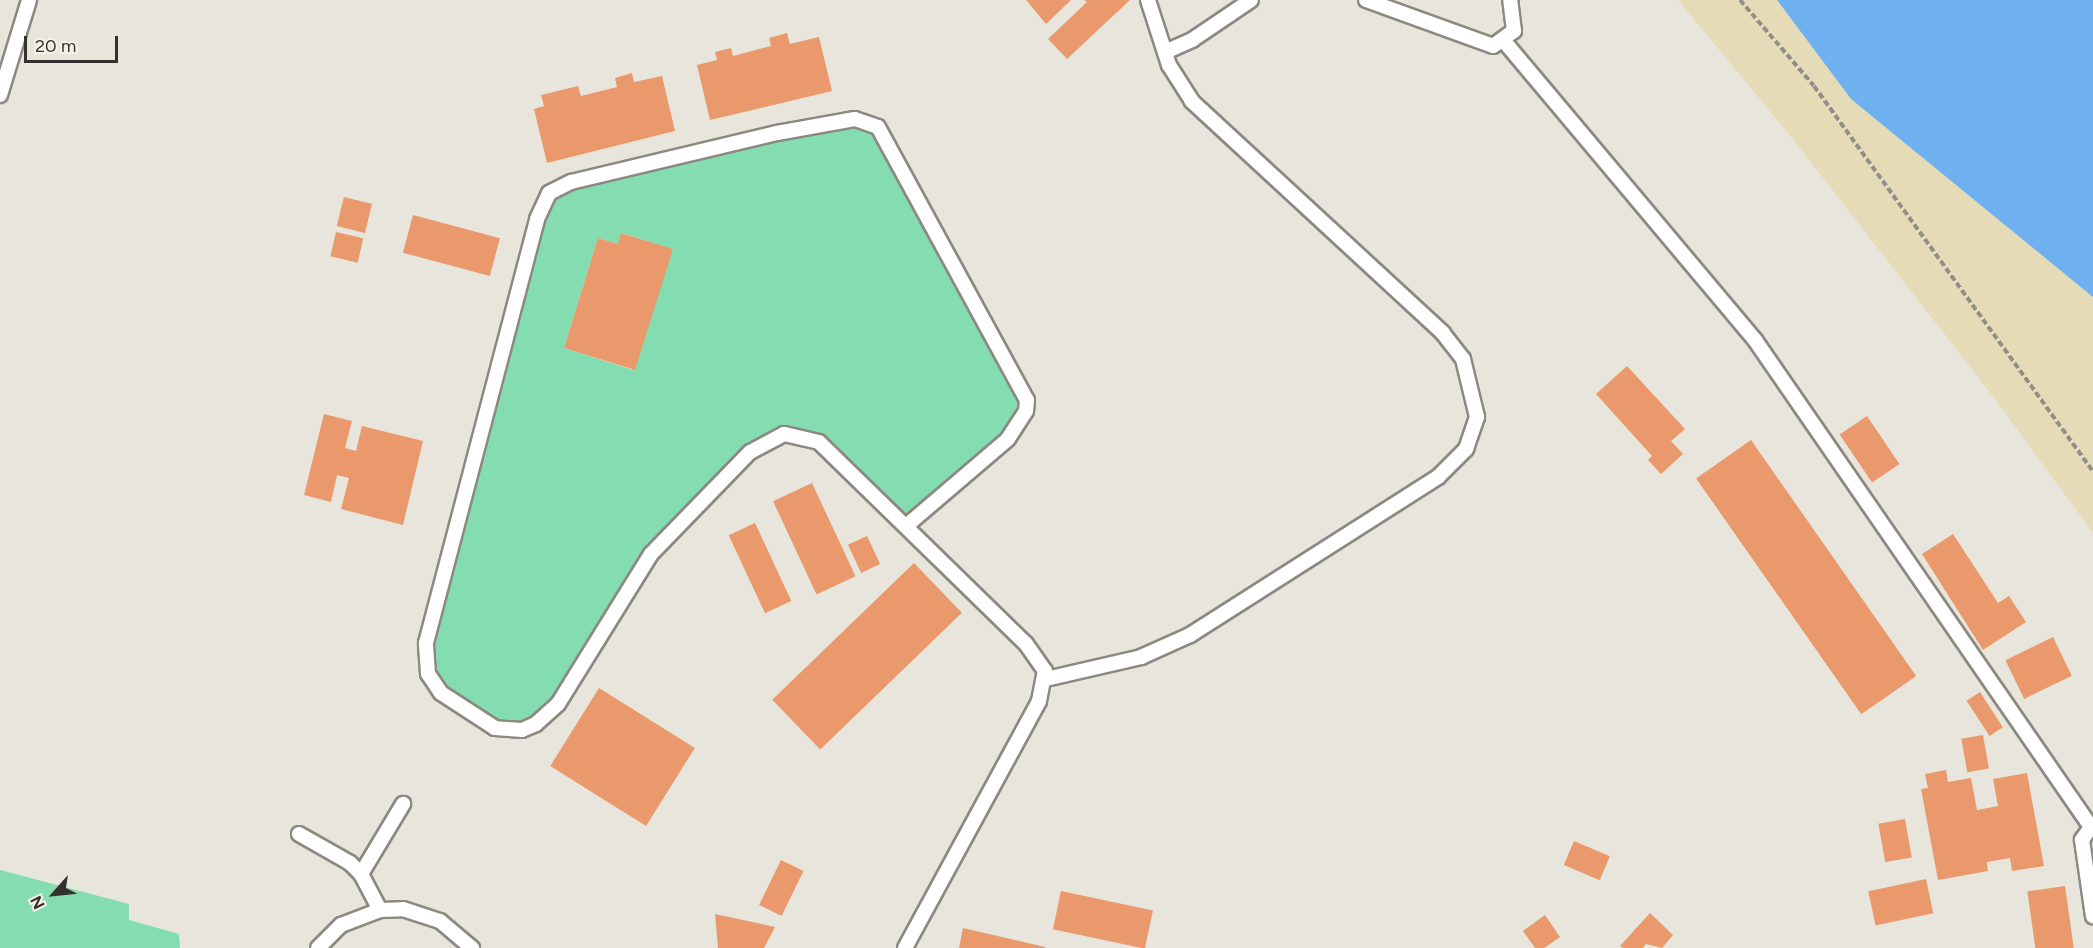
<!DOCTYPE html>
<html>
<head>
<meta charset="utf-8">
<style>
  body { margin:0 }
  #map { position:relative; width:2093px; height:948px; overflow:hidden; background:#e8e5dc; font-family:Figtree,sans-serif }
  div>[style] { position:absolute }
  [style*='--x'] { left:calc(var(--x)*1px); top:calc(var(--y)*1px); width:calc(var(--w)*1px); rotate:calc(var(--a)*1deg) }
  .green>* { inset:0; background:#83ddb1 }
  .sand>* { inset:0; background:#e5dcb7 }
  .water>* { inset:0; background:#6fb1f0 }
  .building>* { inset:0; background:#e9996b; transform-origin:0 0 }
  .path>* { height:4px; margin-top:-2px; transform-origin:0; background:repeating-linear-gradient(90deg,#918f88 0 6px,transparent 0 9px) }
  .roads { filter:drop-shadow(2px 0 #8b8980) drop-shadow(-2px 0 #8b8980) drop-shadow(0 2px #8b8980) drop-shadow(0 -2px #8b8980) }
  .service>* { height:14px; margin:-7px; padding:0 7px; transform-origin:7px; border-radius:7px; background:#fff }
  span { translate:-50% -50%; white-space:nowrap; text-align:center; line-height:1.15; -webkit-text-stroke:4.5px #f5f2e9; paint-order:stroke }
  .north { position:absolute; left:24px; top:864px; width:60px; height:60px; -webkit-text-stroke:4px #f5f2e9; paint-order:stroke; rotate:243deg; font-size:16px; font-weight:700; line-height:24px; text-align:center; color:#33322e }
  .north::after { content:''; display:block; margin:auto; width:21px; height:27px; background:#33322e; clip-path:polygon(50% 0,100% 100%,50% 72%,0 100%) }
  .scale { position:absolute; left:24px; top:36px; width:94px; height:27px; box-sizing:border-box; border:3px solid #33322e; border-top:0; padding-left:8px; font-size:18px; line-height:21px; white-space:nowrap; color:#33322e; -webkit-text-stroke:4px #f5f2e9; paint-order:stroke }
</style>
</head>
<body>
<div id="map">
  <div class="green">
    <i style="clip-path:polygon(evenodd,869px 122px,1024px 390px,1019px 424px,906px 526px,819px 442px,771px 438px,660px 542px,551px 712px,510px 731px,432px 682px,426px 643px,548px 194px,780px 133px,869px 122px,622px 233px,672px 249px,633px 370px,564px 348px,598px 238px,618px 244px,622px 233px)"></i>
    <i style="clip-path:polygon(0 870px,129px 904px,129px 920px,179px 934px,180px 948px,0 948px)"></i>
  </div>
  <div class="sand">
    <i style="clip-path:polygon(1678px 0,1945px 0,2093px 114px,2093px 533px,1992px 395px,1796px 143px)"></i>
  </div>
  <div class="water">
    <i style="clip-path:polygon(1777px 0,2093px 0,2093px 297px,1851px 99px)"></i>
  </div>
  <div class="building">
    <i style="clip-path:polygon(1026px 0,1071px 0,1046px 24px)"></i>
    <i style="clip-path:polygon(1084px 0,1130px 0,1067px 59px,1048px 39px,1087px 2px)"></i>
    <i style="clip-path:polygon(787px 33px,790px 44px,819px 37px,832px 91px,710px 120px,697px 65px,717px 60px,715px 52px,731px 48px,733px 56px,771px 46px,769px 38px)"></i>
    <i style="clip-path:polygon(632px 73px,634px 82px,662px 76px,675px 131px,547px 163px,534px 109px,544px 106px,541px 95px,578px 86px,581px 96px,617px 87px,615px 78px)"></i>
    <i style="left:344px;top:197px;width:29px;height:30px;rotate:14deg"></i>
    <i style="left:413px;top:215px;width:90px;height:39px;rotate:15deg"></i>
    <i style="left:336px;top:232px;width:28px;height:25px;rotate:13deg"></i>
    <i style="clip-path:polygon(621px 233px,673px 249px,635px 370px,564px 348px,598px 238px,618px 244px)"></i>
    <i style="clip-path:polygon(1627px 366px,1685px 429px,1671px 441px,1683px 454px,1661px 474px,1648px 460px,1652px 456px,1596px 394px)"></i>
    <i style="clip-path:polygon(324px 414px,352px 421px,345px 448px,356px 451px,362px 426px,423px 441px,403px 525px,341px 509px,349px 478px,337px 475px,331px 502px,304px 495px)"></i>
    <i style="left:1867px;top:416px;width:58px;height:33px;rotate:56deg"></i>
    <i style="left:1751px;top:440px;width:288px;height:67px;rotate:55deg"></i>
    <i style="left:812px;top:483px;width:103px;height:43px;rotate:65deg"></i>
    <i style="left:755px;top:523px;width:86px;height:29px;rotate:65deg"></i>
    <i style="clip-path:polygon(1953px 534px,1998px 603px,2009px 596px,2026px 622px,1983px 650px,1922px 554px)"></i>
    <i style="left:867px;top:536px;width:31px;height:21px;rotate:65deg"></i>
    <i style="left:914px;top:563px;width:69px;height:197px;rotate:46deg"></i>
    <i style="left:2053px;top:637px;width:43px;height:53px;rotate:64deg"></i>
    <i style="left:599px;top:688px;width:113px;height:92px;rotate:32deg"></i>
    <i style="left:1980px;top:692px;width:42px;height:16px;rotate:57deg"></i>
    <i style="left:1983px;top:735px;width:34px;height:22px;rotate:80deg"></i>
    <i style="clip-path:polygon(1946px 770px,1948px 782px,1971px 778px,1977px 810px,1998px 806px,1993px 779px,2027px 773px,2044px 866px,2012px 871px,2010px 858px,1987px 862px,1988px 871px,1938px 880px,1921px 789px,1928px 788px,1925px 774px)"></i>
    <i style="left:1905px;top:819px;width:39px;height:27px;rotate:80deg"></i>
    <i style="left:1574px;top:841px;width:39px;height:26px;rotate:23deg"></i>
    <i style="left:781px;top:860px;width:25px;height:50px;rotate:26deg"></i>
    <i style="left:1926px;top:879px;width:35px;height:59px;rotate:78deg"></i>
    <i style="left:2065px;top:886px;width:63px;height:38px;rotate:82deg"></i>
    <i style="left:1061px;top:891px;width:94px;height:39px;rotate:12deg"></i>
    <i style="clip-path:polygon(1650px 913px,1673px 935px,1662px 948px,1646px 944px,1643px 948px,1623px 948px,1620px 946px)"></i>
    <i style="clip-path:polygon(715px 914px,775px 927px,764px 948px,718px 948px)"></i>
    <i style="clip-path:polygon(1545px 915px,1560px 937px,1544px 948px,1535px 948px,1523px 931px)"></i>
    <i style="clip-path:polygon(963px 928px,1045px 947px,1045px 948px,959px 948px)"></i>
  </div>
  <div class="path">
    <i style="--x:1740;--y:0;--w:113;--a:49.3"></i>
    <i style="--x:1814;--y:86;--w:475;--a:54.1"></i>
  </div>
  <div class="roads">
    <div class="service">
      <i style="--x:1366;--y:0;--w:135;--a:19.9"></i>
      <i style="--x:1493;--y:46;--w:26;--a:-36"></i>
      <i style="--x:1514;--y:31;--w:31;--a:-97"></i>
      <i style="--x:1504;--y:41;--w:390;--a:50"></i>
      <i style="--x:1755;--y:340;--w:592;--a:55.4"></i>
      <i style="--x:2091;--y:827;--w:16;--a:125"></i>
      <i style="--x:2082;--y:840;--w:77;--a:81.8"></i>
      <i style="--x:1165;--y:52;--w:30;--a:-24"></i>
      <i style="--x:1192;--y:40;--w:71;--a:-34.1"></i>
      <i style="--x:0;--y:95;--w:99;--a:-73"></i>
      <i style="--x:1046;--y:679;--w:98;--a:-13"></i>
      <i style="--x:1141;--y:657;--w:54;--a:-24.2"></i>
      <i style="--x:1190;--y:635;--w:294;--a:-32.5"></i>
      <i style="--x:1438;--y:477;--w:40;--a:-45"></i>
      <i style="--x:1466;--y:449;--w:34;--a:-71"></i>
      <i style="--x:1477;--y:417;--w:60;--a:-103.6"></i>
      <i style="--x:1463;--y:359;--w:33;--a:-128"></i>
      <i style="--x:1443;--y:333;--w:342;--a:-137.3"></i>
      <i style="--x:1192;--y:101;--w:43;--a:-122.6"></i>
      <i style="--x:1169;--y:65;--w:68;--a:-107.9"></i>
      <i style="--x:299;--y:834;--w:59;--a:29.6"></i>
      <i style="--x:350;--y:863;--w:16;--a:45"></i>
      <i style="--x:361;--y:874;--w:41;--a:62.2"></i>
      <i style="--x:361;--y:874;--w:82;--a:-59"></i>
      <i style="--x:318;--y:948;--w:33;--a:-45"></i>
      <i style="--x:341;--y:925;--w:42;--a:-21"></i>
      <i style="--x:380;--y:910;--w:23;--a:-2"></i>
      <i style="--x:403;--y:909;--w:39;--a:18"></i>
      <i style="--x:440;--y:921;--w:42;--a:40.2"></i>
      <i style="--x:905;--y:948;--w:281;--a:-61.5"></i>
      <i style="--x:1039;--y:701;--w:31;--a:-79"></i>
      <i style="--x:1045;--y:671;--w:33;--a:-125"></i>
      <i style="--x:1026;--y:644;--w:289;--a:-135.7"></i>
      <i style="--x:819;--y:442;--w:36;--a:-167"></i>
      <i style="--x:784;--y:434;--w:38;--a:152"></i>
      <i style="--x:750;--y:452;--w:142;--a:134.1"></i>
      <i style="--x:651;--y:554;--w:176;--a:121.8"></i>
      <i style="--x:558;--y:704;--w:30;--a:138"></i>
      <i style="--x:536;--y:724;--w:15;--a:157"></i>
      <i style="--x:522;--y:730;--w:27;--a:-176"></i>
      <i style="--x:495;--y:728;--w:64;--a:-147.1"></i>
      <i style="--x:441;--y:693;--w:23;--a:-124"></i>
      <i style="--x:428;--y:674;--w:31;--a:-94"></i>
      <i style="--x:426;--y:643;--w:438;--a:-75.3"></i>
      <i style="--x:537;--y:219;--w:29;--a:-65"></i>
      <i style="--x:549;--y:193;--w:25;--a:-27"></i>
      <i style="--x:571;--y:182;--w:212;--a:-13.4"></i>
      <i style="--x:777;--y:133;--w:79;--a:-10.2"></i>
      <i style="--x:855;--y:119;--w:24;--a:19"></i>
      <i style="--x:878;--y:127;--w:311;--a:61.4"></i>
      <i style="--x:1027;--y:400;--w:11;--a:95"></i>
      <i style="--x:1026;--y:411;--w:33;--a:123"></i>
      <i style="--x:1008;--y:439;--w:134;--a:139.5"></i>
    </div>
  </div>
  <div class="north">N</div>
  <div class="scale">20 m</div>
</div>
</body>
</html>
